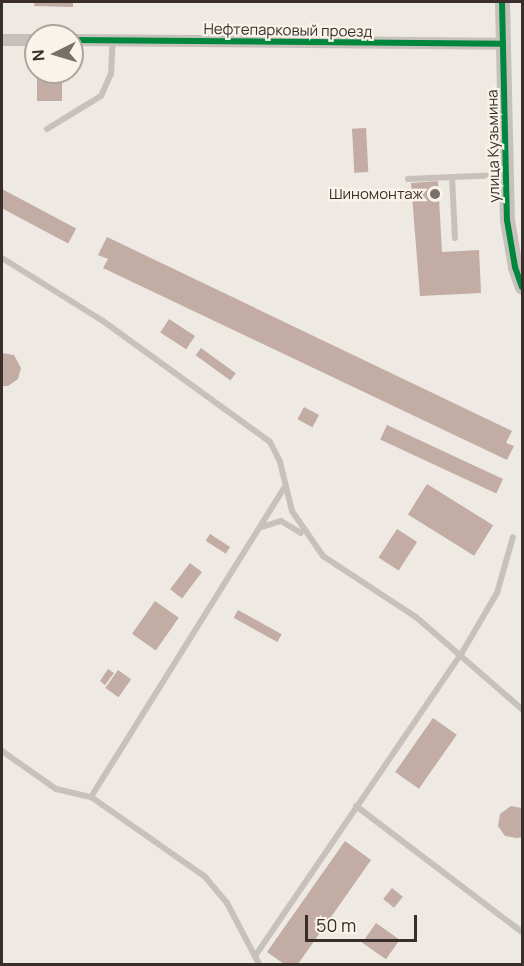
<!DOCTYPE html>
<html>
<head>
<meta charset="utf-8">
<style>
  body { margin:0 }
  #map { position:relative; width:524px; height:966px; overflow:hidden; background:#eee9e3; font-family:Manrope,sans-serif }
  div>[style] { position:absolute }
  [style*='--x'] { left:calc(var(--x)*1px); top:calc(var(--y)*1px); width:calc(var(--w)*1px); rotate:calc(var(--a)*1deg) }
  .building>* { inset:0; background:#c2aca4; transform-origin:0 0 }
  .service>* { height:6px; margin:-3px; padding:0 3px; transform-origin:3px; border-radius:3px; background:#c8c1bb }
  .minor>* { height:12px; margin:-6px; padding:0 6px; transform-origin:6px; border-radius:6px; background:#c8c1bb }
  .tertiary>* { height:15px; margin:-7.5px; padding:0 7.5px; transform-origin:7.5px; border-radius:7.5px; background:#c8c1bb }
  .cycleway>* { height:6px; margin:-3px; padding:0 3px; transform-origin:3px; border-radius:3px; background:#00873e }
  .dots>* { width:16px; height:16px; translate:-50% -50%; box-sizing:border-box; border:3px solid #faf3ea; border-radius:50% }
  span { translate:-50% -50%; white-space:nowrap; text-align:center; line-height:1.15; -webkit-text-stroke:4.5px #faf3ea; paint-order:stroke }
  .street-label { font-size:15px; color:#392e29 }
  .poi-label { font-size:15px; color:#392e29 }
  .right { translate:-100% -50%; text-align:right }
  .frame { position:absolute; inset:0; border:3px solid #392e29; pointer-events:none }
  .north { position:absolute; left:24px; top:24px; width:60px; height:60px; box-sizing:border-box; background:#faf3ea; border:2px solid #ada49d; border-radius:50%; rotate:265deg; font-size:16px; font-weight:700; line-height:24px; text-align:center; color:#392e29 }
  .north::after { content:''; display:block; margin:auto; width:21px; height:27px; background:#786f6a; clip-path:polygon(50% 0,100% 100%,50% 72%,0 100%) }
  .scale { position:absolute; left:305px; top:915px; width:112px; height:27px; box-sizing:border-box; border:3px solid #392e29; border-top:0; padding-left:8px; font-size:18px; line-height:21px; white-space:nowrap; color:#392e29; -webkit-text-stroke:4px #faf3ea; paint-order:stroke }
</style>
</head>
<body>
<div id="map">
  <div class="building">
    <i style="clip-path:polygon(35px 2px,73px 2px,73px 7px,34px 6px)"></i>
    <i style="left:37px;top:72px;width:25px;height:29px"></i>
    <i style="left:366px;top:128px;width:44px;height:14px;rotate:87deg"></i>
    <i style="clip-path:polygon(438px 181px,442px 252px,479px 250px,481px 293px,420px 296px,411px 183px)"></i>
    <i style="left:2px;top:189px;width:84px;height:17px;rotate:28deg"></i>
    <i style="clip-path:polygon(107px 237px,512px 431px,506px 443px,514px 446px,507px 460px,103px 268px,108px 259px,98px 255px)"></i>
    <i style="left:169px;top:319px;width:31px;height:16px;rotate:33deg"></i>
    <i style="left:201px;top:348px;width:43px;height:9px;rotate:36deg"></i>
    <i style="clip-path:polygon(2px 353px,14px 355px,21px 368px,18px 379px,8px 386px,2px 386px)"></i>
    <i style="left:304px;top:407px;width:17px;height:14px;rotate:28deg"></i>
    <i style="left:387px;top:425px;width:128px;height:16px;rotate:25deg"></i>
    <i style="left:427px;top:484px;width:78px;height:36px;rotate:32deg"></i>
    <i style="left:397px;top:529px;width:24px;height:34px;rotate:33deg"></i>
    <i style="left:210px;top:534px;width:24px;height:8px;rotate:33deg"></i>
    <i style="left:190px;top:563px;width:15px;height:33px;rotate:37deg"></i>
    <i style="left:155px;top:601px;width:29px;height:40px;rotate:35deg"></i>
    <i style="left:238px;top:610px;width:50px;height:9px;rotate:29deg"></i>
    <i style="clip-path:polygon(108px 669px,114px 673px,105px 685px,100px 681px)"></i>
    <i style="left:118px;top:670px;width:16px;height:22px;rotate:35deg"></i>
    <i style="left:433px;top:718px;width:29px;height:66px;rotate:35deg"></i>
    <i style="clip-path:polygon(511px 806px,522px 808px,522px 837px,517px 838px,505px 836px,498px 826px,500px 814px)"></i>
    <i style="clip-path:polygon(345px 841px,371px 860px,298px 964px,284px 964px,267px 952px)"></i>
    <i style="left:392px;top:888px;width:14px;height:14px;rotate:39deg"></i>
    <i style="left:376px;top:923px;width:29px;height:24px;rotate:35deg"></i>
  </div>
  <div class="service">
    <i style="--x:47;--y:129;--w:63;--a:-31.4"></i>
    <i style="--x:101;--y:96;--w:24;--a:-66"></i>
    <i style="--x:111;--y:74;--w:34;--a:-87"></i>
    <i style="--x:408;--y:179;--w:44;--a:-2.6"></i>
    <i style="--x:455;--y:238;--w:61;--a:-92.8"></i>
    <i style="--x:452;--y:177;--w:52;--a:-2.2"></i>
    <i style="--x:2;--y:258;--w:119;--a:32"></i>
    <i style="--x:103;--y:321;--w:206;--a:35.9"></i>
    <i style="--x:270;--y:442;--w:22;--a:63"></i>
    <i style="--x:280;--y:462;--w:50;--a:76.2"></i>
    <i style="--x:292;--y:511;--w:55;--a:55.4"></i>
    <i style="--x:323;--y:556;--w:111;--a:33.3"></i>
    <i style="--x:416;--y:617;--w:140;--a:41"></i>
    <i style="--x:262;--y:527;--w:20;--a:-18"></i>
    <i style="--x:281;--y:521;--w:23;--a:31"></i>
    <i style="--x:2;--y:751;--w:66;--a:35.1"></i>
    <i style="--x:56;--y:789;--w:36;--a:13"></i>
    <i style="--x:356;--y:806;--w:208;--a:37.2"></i>
    <i style="--x:255;--y:956;--w:363;--a:-55.7"></i>
    <i style="--x:460;--y:656;--w:73;--a:-59.6"></i>
    <i style="--x:497;--y:593;--w:58;--a:-74.1"></i>
    <i style="--x:259;--y:964;--w:69;--a:-117.7"></i>
    <i style="--x:227;--y:903;--w:35;--a:-130"></i>
    <i style="--x:204;--y:876;--w:138;--a:-145"></i>
    <i style="--x:91;--y:797;--w:366;--a:-58"></i>
  </div>
  <div class="minor">
    <i style="--x:2;--y:40;--w:34;--a:0"></i>
    <i style="--x:72;--y:40;--w:431;--a:0.5"></i>
  </div>
  <div class="tertiary">
    <i style="--x:502;--y:2;--w:218;--a:88.7"></i>
    <i style="--x:507;--y:220;--w:48;--a:80.3"></i>
    <i style="--x:515;--y:267;--w:21;--a:71"></i>
  </div>
  <div class="cycleway">
    <i style="--x:502;--y:2;--w:218;--a:88.7"></i>
    <i style="--x:507;--y:220;--w:48;--a:80.3"></i>
    <i style="--x:515;--y:267;--w:21;--a:71"></i>
    <i style="--x:72;--y:40;--w:431;--a:0.5"></i>
  </div>
  <div class="dots">
    <i style="left:435px;top:194px;background:#786f6a"></i>
  </div>
  <div class="street-label">
    <span style="left:288px;top:30px;rotate:1deg">Нефтепарковый проезд</span>
    <span style="left:493px;top:146px;rotate:-91deg">улица Кузьмина</span>
  </div>
  <div class="poi-label">
    <span class="right" style="left:423px;top:194px">Шиномонтаж</span>
  </div>
  <div class="frame"></div>
  <div class="north">N</div>
  <div class="scale">50 m</div>
</div>
</body>
</html>
